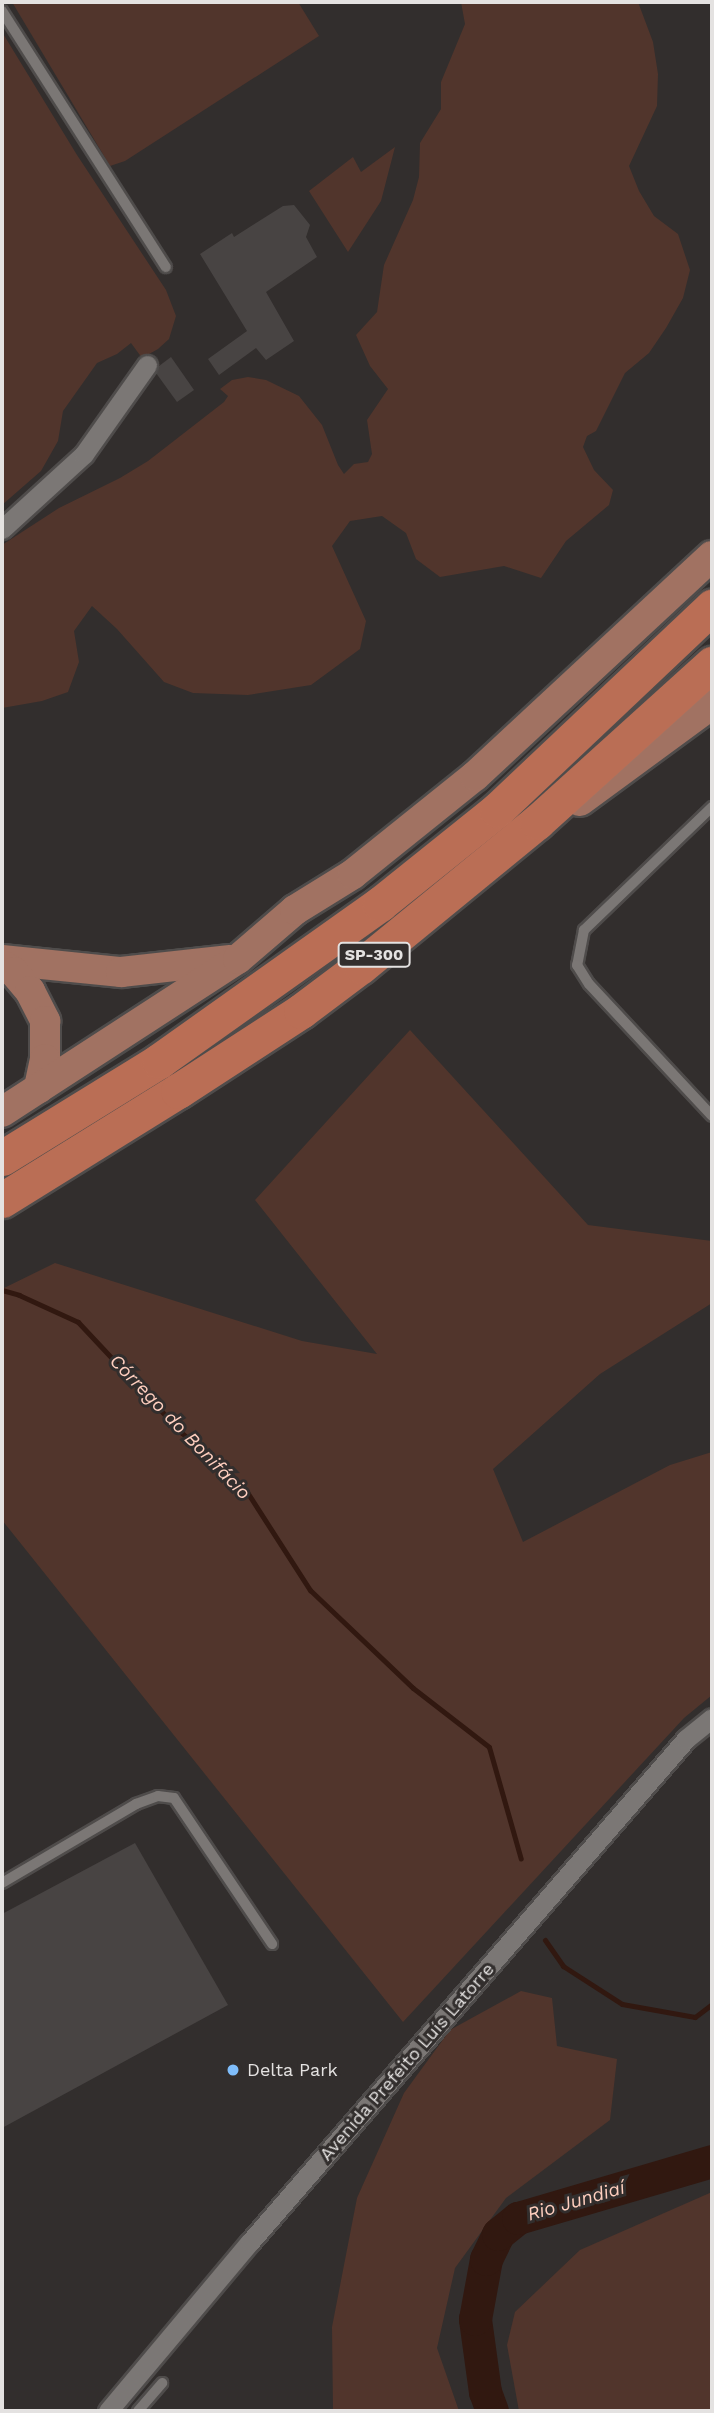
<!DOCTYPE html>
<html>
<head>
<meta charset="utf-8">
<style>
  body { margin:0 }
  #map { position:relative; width:714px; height:2413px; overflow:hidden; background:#322e2d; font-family:"Work Sans",sans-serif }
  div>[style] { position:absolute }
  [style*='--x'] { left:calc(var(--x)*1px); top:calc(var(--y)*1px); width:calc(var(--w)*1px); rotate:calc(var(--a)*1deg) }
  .green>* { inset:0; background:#51352c }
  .stream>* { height:5px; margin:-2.5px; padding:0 2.5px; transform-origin:2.5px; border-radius:2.5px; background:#311810 }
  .river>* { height:33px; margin:-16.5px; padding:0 16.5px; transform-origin:16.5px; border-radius:16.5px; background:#311810 }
  .building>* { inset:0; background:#484443 }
  .roads { filter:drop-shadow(2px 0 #4f4c4b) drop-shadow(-2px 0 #4f4c4b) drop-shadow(0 2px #4f4c4b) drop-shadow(0 -2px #4f4c4b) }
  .lane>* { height:10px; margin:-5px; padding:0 5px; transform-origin:5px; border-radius:5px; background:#7b7775 }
  .street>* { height:19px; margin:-9.5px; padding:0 9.5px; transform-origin:9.5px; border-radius:9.5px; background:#7b7775 }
  .primary>* { height:30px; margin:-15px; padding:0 15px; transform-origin:15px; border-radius:15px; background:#a17262 }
  .highway>* { height:35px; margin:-17.5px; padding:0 17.5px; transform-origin:17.5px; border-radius:17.5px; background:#ba6e55 }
  .dots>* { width:19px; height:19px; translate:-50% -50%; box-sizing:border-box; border:4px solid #322e2d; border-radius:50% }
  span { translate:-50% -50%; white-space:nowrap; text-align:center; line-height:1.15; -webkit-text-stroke:6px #322e2d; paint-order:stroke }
  .shield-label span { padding:2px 5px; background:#322e2d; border:2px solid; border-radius:5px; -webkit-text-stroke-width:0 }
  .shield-label { font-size:16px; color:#e4e2e1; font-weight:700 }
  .street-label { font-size:18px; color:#e4e2e1 }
  .poi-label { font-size:18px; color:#e4e2e1 }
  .left { translate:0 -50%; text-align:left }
  .water-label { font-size:19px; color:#ffcfbf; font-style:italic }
  .frame { position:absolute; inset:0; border:4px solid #e4e2e1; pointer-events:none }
</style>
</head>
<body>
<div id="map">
  <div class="green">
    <i style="clip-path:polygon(12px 2px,298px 2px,319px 36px,125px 161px,110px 166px)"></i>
    <i style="clip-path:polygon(461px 2px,638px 2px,653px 42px,658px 74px,657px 106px,629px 166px,639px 191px,654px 216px,678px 234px,690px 270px,683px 298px,666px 328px,649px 353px,625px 373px,596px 431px,587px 436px,583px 447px,594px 470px,613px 490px,609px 505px,566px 541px,541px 578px,504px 566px,440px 577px,416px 559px,406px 533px,382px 516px,350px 521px,332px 546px,366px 621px,360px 649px,311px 685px,248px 695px,193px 693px,164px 682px,117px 629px,92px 606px,74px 631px,79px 662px,68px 692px,42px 701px,2px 708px,2px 545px,59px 508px,120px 478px,148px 461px,224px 402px,228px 396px,220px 389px,232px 380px,248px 377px,266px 380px,299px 396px,322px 425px,338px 465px,344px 474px,354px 464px,368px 462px,372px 454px,367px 420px,388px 389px,370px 366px,356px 335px,377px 312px,384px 265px,413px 200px,419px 177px,420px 143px,441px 109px,441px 82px,465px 24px)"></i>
    <i style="clip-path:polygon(2px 32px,77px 155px,166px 290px,176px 316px,169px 339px,158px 349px,142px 358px,131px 343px,117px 354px,97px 363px,63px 411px,58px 441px,41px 471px,2px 505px)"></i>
    <i style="clip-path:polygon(395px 147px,381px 201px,348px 252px,309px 191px,353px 157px,361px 172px)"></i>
    <i style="clip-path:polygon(410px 1030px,588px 1225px,712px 1241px,712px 1303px,600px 1374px,493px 1469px,523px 1542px,670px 1465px,712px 1452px,712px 1695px,684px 1718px,403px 2022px,2px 1520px,2px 1289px,55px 1263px,302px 1341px,377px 1354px,255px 1200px)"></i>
    <i style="clip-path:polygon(521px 1991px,552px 1998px,557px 2046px,617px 2059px,610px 2120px,506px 2198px,455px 2268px,437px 2348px,459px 2411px,333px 2411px,332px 2327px,357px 2198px,404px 2093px,450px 2030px)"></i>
    <i style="clip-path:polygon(712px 2192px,712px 2411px,519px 2411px,507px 2345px,515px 2312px,580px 2250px)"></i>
  </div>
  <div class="stream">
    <i style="--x:2;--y:1290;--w:18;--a:16"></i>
    <i style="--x:19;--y:1295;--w:65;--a:24.6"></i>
    <i style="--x:78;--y:1322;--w:152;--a:46.9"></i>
    <i style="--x:182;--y:1433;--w:88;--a:42.2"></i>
    <i style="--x:247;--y:1492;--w:117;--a:57.3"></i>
    <i style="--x:310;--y:1590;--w:142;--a:43.6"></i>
    <i style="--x:413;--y:1688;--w:96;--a:37.8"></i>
    <i style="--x:489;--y:1747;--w:116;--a:74.1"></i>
    <i style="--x:545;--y:1940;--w:32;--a:55"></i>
    <i style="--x:563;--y:1966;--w:70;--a:32.8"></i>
    <i style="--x:622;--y:2004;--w:74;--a:10.1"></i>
    <i style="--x:695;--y:2017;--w:21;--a:-37"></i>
  </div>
  <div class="river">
    <i style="--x:492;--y:2411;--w:20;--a:-110"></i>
    <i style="--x:485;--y:2392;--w:74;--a:-97.8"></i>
    <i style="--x:475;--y:2319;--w:61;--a:-79.6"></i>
    <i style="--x:486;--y:2259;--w:28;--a:-64"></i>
    <i style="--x:498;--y:2234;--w:26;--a:-39"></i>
    <i style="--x:518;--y:2218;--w:202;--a:-16.4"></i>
  </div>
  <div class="building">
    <i style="clip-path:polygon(294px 205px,310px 225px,306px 237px,317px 257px,266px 292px,294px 341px,266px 360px,256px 348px,219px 375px,208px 359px,247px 331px,200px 254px,232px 233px,234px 237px,283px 206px)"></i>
    <i style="clip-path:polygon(171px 357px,194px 390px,177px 402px,156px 373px,159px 366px)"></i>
    <i style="clip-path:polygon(135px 1843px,228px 2005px,2px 2128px,2px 1914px)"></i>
  </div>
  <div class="roads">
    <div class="lane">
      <i style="--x:2;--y:11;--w:304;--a:57.4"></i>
      <i style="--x:712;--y:807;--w:178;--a:136.1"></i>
      <i style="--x:584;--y:930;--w:36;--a:101"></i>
      <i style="--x:577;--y:965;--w:22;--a:58"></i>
      <i style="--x:589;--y:984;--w:180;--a:47"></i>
      <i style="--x:2;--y:1883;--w:156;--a:-30.5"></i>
      <i style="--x:136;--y:1804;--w:23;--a:-20"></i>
      <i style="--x:158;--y:1796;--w:16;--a:7"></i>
      <i style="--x:174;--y:1798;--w:176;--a:56.1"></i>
      <i style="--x:138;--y:2411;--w:37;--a:-49"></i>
    </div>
    <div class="street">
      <i style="--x:2;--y:529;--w:111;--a:-42.4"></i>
      <i style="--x:84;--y:454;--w:109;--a:-54.7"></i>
      <i style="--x:108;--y:2411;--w:221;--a:-50"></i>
      <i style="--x:250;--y:2242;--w:666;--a:-49.08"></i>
      <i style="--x:686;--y:1739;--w:33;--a:-39"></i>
    </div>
    <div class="primary">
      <i style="--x:580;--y:801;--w:164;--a:-36.3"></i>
      <i style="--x:2;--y:960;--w:120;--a:5.8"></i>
      <i style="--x:121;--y:972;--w:110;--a:-6.3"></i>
      <i style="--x:2;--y:965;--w:14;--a:30"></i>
      <i style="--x:14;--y:972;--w:25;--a:50"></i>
      <i style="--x:30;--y:991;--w:34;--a:63"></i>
      <i style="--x:45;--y:1021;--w:38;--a:90"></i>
      <i style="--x:45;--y:1059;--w:30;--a:102"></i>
      <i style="--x:2;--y:1112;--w:281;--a:-33"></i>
      <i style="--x:238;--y:959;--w:75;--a:-40.7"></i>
      <i style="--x:295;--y:910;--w:68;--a:-31.8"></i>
      <i style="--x:353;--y:874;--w:156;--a:-38.8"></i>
      <i style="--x:475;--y:776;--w:323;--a:-42.9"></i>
    </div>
    <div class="highway">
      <i style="--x:2;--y:1158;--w:185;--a:-31.7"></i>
      <i style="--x:159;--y:1061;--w:271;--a:-35.4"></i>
      <i style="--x:380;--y:904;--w:150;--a:-38.8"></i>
      <i style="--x:497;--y:810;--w:296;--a:-43.4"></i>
      <i style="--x:2;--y:1200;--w:207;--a:-31.8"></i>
      <i style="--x:178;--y:1091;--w:147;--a:-33"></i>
      <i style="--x:301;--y:1011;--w:75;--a:-36.9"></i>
      <i style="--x:361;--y:966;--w:227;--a:-39.3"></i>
      <i style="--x:537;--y:822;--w:236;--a:-42.1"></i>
    </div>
  </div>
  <div class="dots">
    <i style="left:233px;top:2070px;background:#7fbdfa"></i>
  </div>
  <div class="shield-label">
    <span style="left:374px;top:955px">SP-300</span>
  </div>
  <div class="street-label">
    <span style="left:407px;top:2062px;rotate:-49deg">Avenida Prefeito Luís Latorre</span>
  </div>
  <div class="poi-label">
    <span class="left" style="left:247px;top:2070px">Delta Park</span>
  </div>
  <div class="water-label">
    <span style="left:180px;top:1427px;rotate:46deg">Córrego do Bonifácio</span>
    <span style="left:576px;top:2201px;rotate:-16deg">Rio Jundiaí</span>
  </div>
  <div class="frame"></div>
</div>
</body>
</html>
